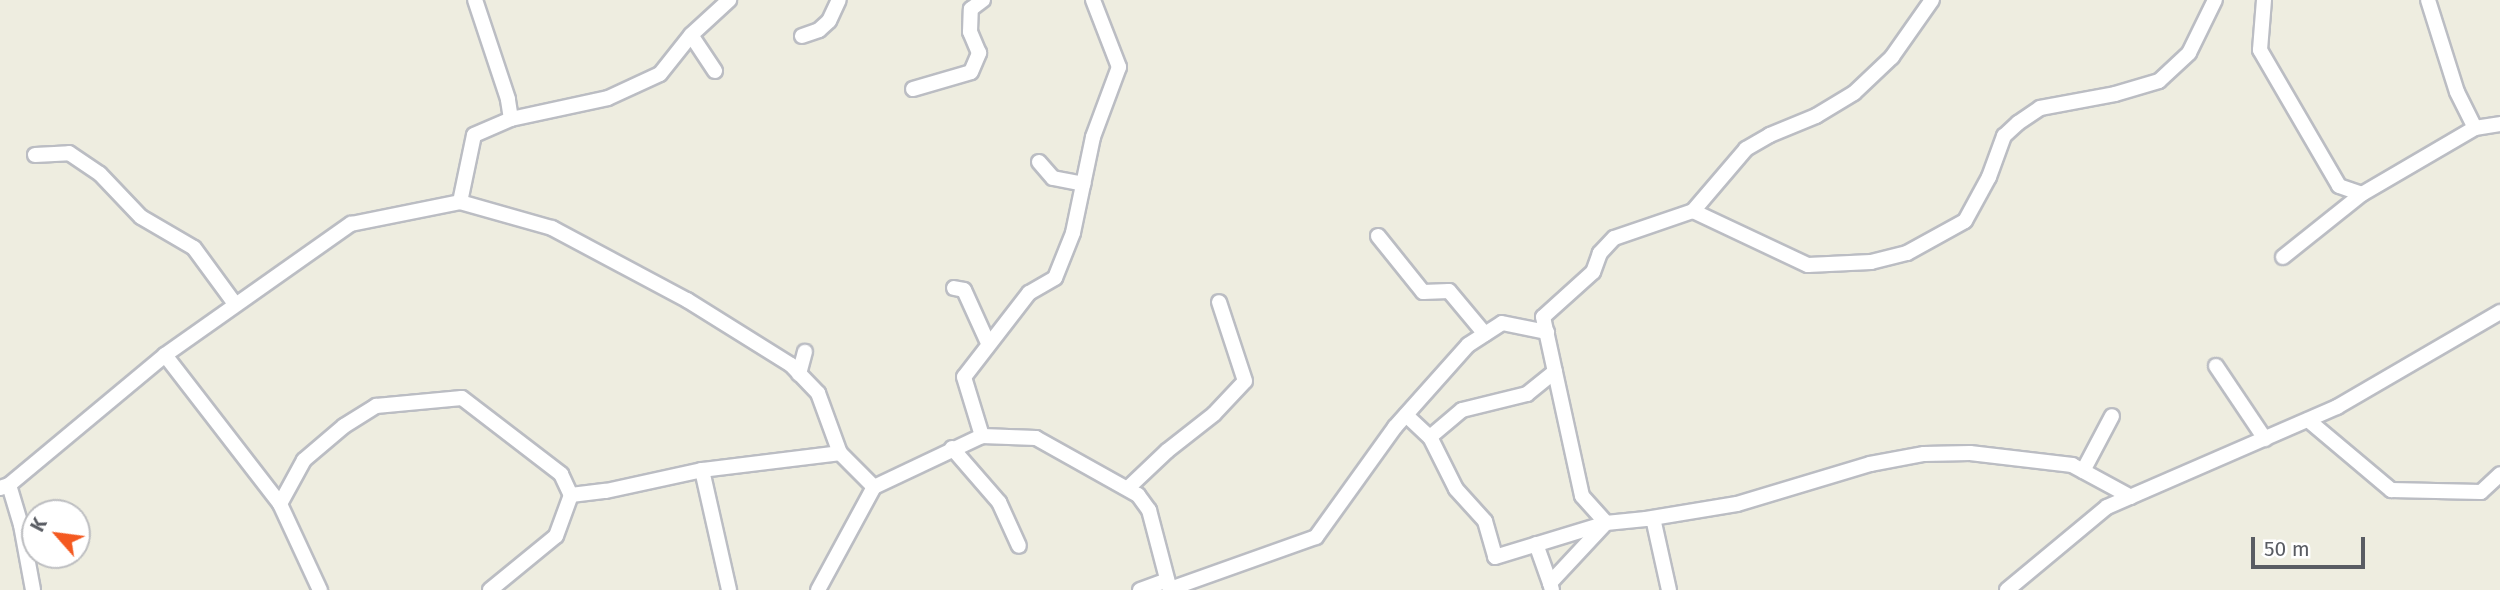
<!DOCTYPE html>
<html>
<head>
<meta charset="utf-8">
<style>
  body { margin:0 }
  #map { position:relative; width:2500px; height:590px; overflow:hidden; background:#eeede0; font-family:"Fira Sans",sans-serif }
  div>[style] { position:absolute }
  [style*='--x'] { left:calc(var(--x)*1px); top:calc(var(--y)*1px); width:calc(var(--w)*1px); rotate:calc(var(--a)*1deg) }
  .roads { filter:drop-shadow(2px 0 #bbbdc3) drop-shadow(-2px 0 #bbbdc3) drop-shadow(0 2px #bbbdc3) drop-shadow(0 -2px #bbbdc3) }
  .street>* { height:14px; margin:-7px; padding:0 7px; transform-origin:7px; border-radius:7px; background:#fff }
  span { translate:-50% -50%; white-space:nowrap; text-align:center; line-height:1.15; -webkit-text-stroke:6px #fff; paint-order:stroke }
  .north { position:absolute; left:21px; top:499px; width:70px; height:70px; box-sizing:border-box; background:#fff; border:2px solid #bdbec1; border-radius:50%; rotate:298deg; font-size:19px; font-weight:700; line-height:28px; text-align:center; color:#595c63 }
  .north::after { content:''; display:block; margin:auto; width:24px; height:32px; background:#f45920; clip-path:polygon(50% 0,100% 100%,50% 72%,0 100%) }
  .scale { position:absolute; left:2251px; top:537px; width:114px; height:32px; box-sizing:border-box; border:4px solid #595c63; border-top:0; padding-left:9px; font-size:21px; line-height:24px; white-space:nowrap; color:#595c63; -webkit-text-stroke:5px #fff; paint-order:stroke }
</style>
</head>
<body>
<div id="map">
  <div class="roads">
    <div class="street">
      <i style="--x:1093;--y:0;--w:72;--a:68.8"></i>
      <i style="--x:1119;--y:67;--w:75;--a:110.4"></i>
      <i style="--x:1093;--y:137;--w:98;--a:101.8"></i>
      <i style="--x:1073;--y:233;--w:48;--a:111.8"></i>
      <i style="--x:1055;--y:278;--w:30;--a:150"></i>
      <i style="--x:1029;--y:293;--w:106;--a:127.7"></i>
      <i style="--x:964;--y:377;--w:62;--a:73"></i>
      <i style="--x:982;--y:436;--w:54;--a:2.1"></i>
      <i style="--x:1036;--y:438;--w:117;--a:29.2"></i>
      <i style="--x:1138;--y:495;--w:19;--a:54"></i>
      <i style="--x:1149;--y:510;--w:83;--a:75.3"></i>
      <i style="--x:1932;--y:0;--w:70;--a:125.1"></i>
      <i style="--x:1892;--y:57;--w:52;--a:136.5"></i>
      <i style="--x:1854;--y:93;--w:44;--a:148.8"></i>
      <i style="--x:1816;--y:116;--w:50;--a:157.6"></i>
      <i style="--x:1770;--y:135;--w:28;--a:150"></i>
      <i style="--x:1746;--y:149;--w:82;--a:130.5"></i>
      <i style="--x:1693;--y:211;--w:83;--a:161.1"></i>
      <i style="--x:1614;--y:238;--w:21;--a:133"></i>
      <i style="--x:1600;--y:253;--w:20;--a:110"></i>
      <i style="--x:1593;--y:272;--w:67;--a:138"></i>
      <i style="--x:1543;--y:317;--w:183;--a:77.7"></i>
      <i style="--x:1582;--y:496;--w:36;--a:48"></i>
      <i style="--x:1606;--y:523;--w:40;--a:-5.7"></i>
      <i style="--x:1646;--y:519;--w:92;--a:-9.4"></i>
      <i style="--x:1737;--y:504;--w:139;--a:-16.7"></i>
      <i style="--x:1870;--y:464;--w:55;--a:-10.5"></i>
      <i style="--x:1924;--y:454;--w:46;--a:-1.2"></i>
      <i style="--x:1970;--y:453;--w:103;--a:6.7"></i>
      <i style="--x:2072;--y:465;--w:67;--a:28.5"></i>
      <i style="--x:2264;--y:0;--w:50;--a:94.6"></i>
      <i style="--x:2260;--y:50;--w:157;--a:59.8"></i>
      <i style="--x:2339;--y:186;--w:24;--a:19"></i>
      <i style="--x:2362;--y:194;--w:131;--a:-30.3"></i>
      <i style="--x:2475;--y:128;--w:25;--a:-9"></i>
      <i style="--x:2428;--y:0;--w:96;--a:72.5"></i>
      <i style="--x:2457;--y:92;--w:40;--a:63.4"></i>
      <i style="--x:802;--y:36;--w:18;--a:-19"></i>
      <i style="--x:819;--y:30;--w:13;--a:-42"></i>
      <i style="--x:829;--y:21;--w:23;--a:-65"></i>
      <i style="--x:715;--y:71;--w:43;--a:-123.7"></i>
      <i style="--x:691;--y:35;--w:52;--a:-42.6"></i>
      <i style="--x:913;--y:89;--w:60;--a:-16.3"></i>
      <i style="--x:971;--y:72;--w:21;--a:-67"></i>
      <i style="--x:979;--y:53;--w:23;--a:-113"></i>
      <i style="--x:970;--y:32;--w:23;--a:-88"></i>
      <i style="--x:971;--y:9;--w:15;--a:-37"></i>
      <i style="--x:511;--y:119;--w:99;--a:-12.2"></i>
      <i style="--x:608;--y:98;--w:57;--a:-24.8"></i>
      <i style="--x:660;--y:74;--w:50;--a:-51.5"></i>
      <i style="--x:35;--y:155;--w:34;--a:-3"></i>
      <i style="--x:69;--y:153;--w:37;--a:34"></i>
      <i style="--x:100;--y:174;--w:59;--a:46.4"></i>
      <i style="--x:141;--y:217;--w:61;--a:30.3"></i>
      <i style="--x:194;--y:248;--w:69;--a:53.8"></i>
      <i style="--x:1039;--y:162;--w:21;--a:49"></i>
      <i style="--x:1053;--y:178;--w:31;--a:11"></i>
      <i style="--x:460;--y:202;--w:68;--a:-78.2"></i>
      <i style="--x:474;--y:135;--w:40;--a:-23.4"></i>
      <i style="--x:511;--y:119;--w:20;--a:-99"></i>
      <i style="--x:508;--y:99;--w:104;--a:-108.4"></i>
      <i style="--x:1693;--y:211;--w:127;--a:25.2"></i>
      <i style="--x:1808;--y:265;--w:63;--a:-2.7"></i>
      <i style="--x:1871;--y:262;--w:37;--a:-14"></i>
      <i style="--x:1907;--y:253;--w:66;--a:-28.9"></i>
      <i style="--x:1965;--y:221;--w:50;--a:-61.4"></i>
      <i style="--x:1989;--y:177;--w:44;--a:-69.9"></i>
      <i style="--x:2004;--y:136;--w:19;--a:-43"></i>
      <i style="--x:2018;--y:123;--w:27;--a:-34"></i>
      <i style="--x:2040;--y:108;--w:76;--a:-10.6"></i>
      <i style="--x:2115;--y:94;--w:46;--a:-16.5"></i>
      <i style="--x:2159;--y:81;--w:41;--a:-43"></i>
      <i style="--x:2189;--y:53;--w:59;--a:-63.9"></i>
      <i style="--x:1378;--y:236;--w:72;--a:51.2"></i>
      <i style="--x:1423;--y:292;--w:26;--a:-2"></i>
      <i style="--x:1449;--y:291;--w:56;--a:50.1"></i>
      <i style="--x:2283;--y:257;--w:101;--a:-38.6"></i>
      <i style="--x:954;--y:288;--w:10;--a:11"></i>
      <i style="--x:964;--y:290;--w:58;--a:65.6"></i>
      <i style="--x:165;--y:355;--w:188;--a:52.3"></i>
      <i style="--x:280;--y:504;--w:50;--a:-61.4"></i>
      <i style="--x:304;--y:460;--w:52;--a:-40.4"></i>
      <i style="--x:344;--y:426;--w:38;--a:-32"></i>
      <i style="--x:376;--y:406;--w:86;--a:-5.3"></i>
      <i style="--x:462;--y:398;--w:125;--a:37.5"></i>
      <i style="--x:561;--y:474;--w:23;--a:65"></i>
      <i style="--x:571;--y:495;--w:35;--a:-7"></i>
      <i style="--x:606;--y:491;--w:98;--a:-12.3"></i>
      <i style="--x:702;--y:470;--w:139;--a:-7"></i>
      <i style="--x:2216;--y:366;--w:88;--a:56.1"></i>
      <i style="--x:799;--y:374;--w:23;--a:-75"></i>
      <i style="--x:1406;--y:415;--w:33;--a:43"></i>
      <i style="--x:1430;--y:437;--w:58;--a:63.4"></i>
      <i style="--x:1456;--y:489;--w:43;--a:47.8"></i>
      <i style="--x:1485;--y:521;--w:37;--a:74"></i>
      <i style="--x:1495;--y:557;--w:116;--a:-17"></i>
      <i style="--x:2308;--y:420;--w:109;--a:40.1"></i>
      <i style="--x:2391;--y:490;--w:90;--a:1.3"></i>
      <i style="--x:2481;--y:492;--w:26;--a:-43"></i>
      <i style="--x:1430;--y:437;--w:42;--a:-40.2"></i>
      <i style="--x:1462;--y:410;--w:67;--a:-13.8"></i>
      <i style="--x:1527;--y:394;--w:36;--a:-39"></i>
      <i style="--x:952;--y:448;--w:72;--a:49"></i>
      <i style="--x:999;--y:502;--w:48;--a:65.6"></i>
      <i style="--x:702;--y:470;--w:123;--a:77.3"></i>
      <i style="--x:2083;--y:471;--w:62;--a:-62.2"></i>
      <i style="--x:9;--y:485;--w:42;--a:73.3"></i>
      <i style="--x:21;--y:525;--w:66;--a:79.5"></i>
      <i style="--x:0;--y:488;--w:9;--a:-18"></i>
      <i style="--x:9;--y:485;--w:203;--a:-39.8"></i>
      <i style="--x:165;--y:355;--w:228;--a:-35.2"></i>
      <i style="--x:351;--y:224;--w:111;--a:-11.4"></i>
      <i style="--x:460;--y:202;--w:96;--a:15.8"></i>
      <i style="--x:552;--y:228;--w:153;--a:28.1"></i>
      <i style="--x:687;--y:300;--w:123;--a:32"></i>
      <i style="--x:791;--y:365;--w:39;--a:46"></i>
      <i style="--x:818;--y:393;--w:64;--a:69.9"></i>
      <i style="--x:840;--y:453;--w:48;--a:45"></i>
      <i style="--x:1128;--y:488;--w:54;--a:-43.5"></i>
      <i style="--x:1167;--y:451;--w:60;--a:-38.2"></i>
      <i style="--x:1214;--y:414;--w:45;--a:-46.8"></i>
      <i style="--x:1245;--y:381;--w:83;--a:-108.2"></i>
      <i style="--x:280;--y:504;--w:95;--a:65.1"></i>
      <i style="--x:1653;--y:518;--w:74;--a:77.5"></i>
      <i style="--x:1536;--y:544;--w:41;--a:70.3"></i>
      <i style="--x:1170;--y:589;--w:155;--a:-19.6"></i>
      <i style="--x:1316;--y:537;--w:135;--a:-54.3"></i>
      <i style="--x:1395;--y:427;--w:110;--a:-48.3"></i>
      <i style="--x:1468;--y:345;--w:40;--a:-32.9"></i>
      <i style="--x:1502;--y:323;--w:46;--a:11.3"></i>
      <i style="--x:490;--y:590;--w:85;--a:-39.3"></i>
      <i style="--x:556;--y:536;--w:44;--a:-69.9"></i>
      <i style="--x:818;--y:590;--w:117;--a:-61.5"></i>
      <i style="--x:874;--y:487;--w:119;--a:-25.3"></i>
      <i style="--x:1140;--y:590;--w:29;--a:-20"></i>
      <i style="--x:1552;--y:590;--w:7;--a:-106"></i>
      <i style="--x:1550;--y:583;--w:81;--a:-47"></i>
      <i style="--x:2007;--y:590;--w:130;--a:-39.7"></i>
      <i style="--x:2107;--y:507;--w:251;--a:-23.5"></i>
      <i style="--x:2337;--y:407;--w:189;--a:-30.2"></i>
    </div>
  </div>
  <div class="north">K</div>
  <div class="scale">50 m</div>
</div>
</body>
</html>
